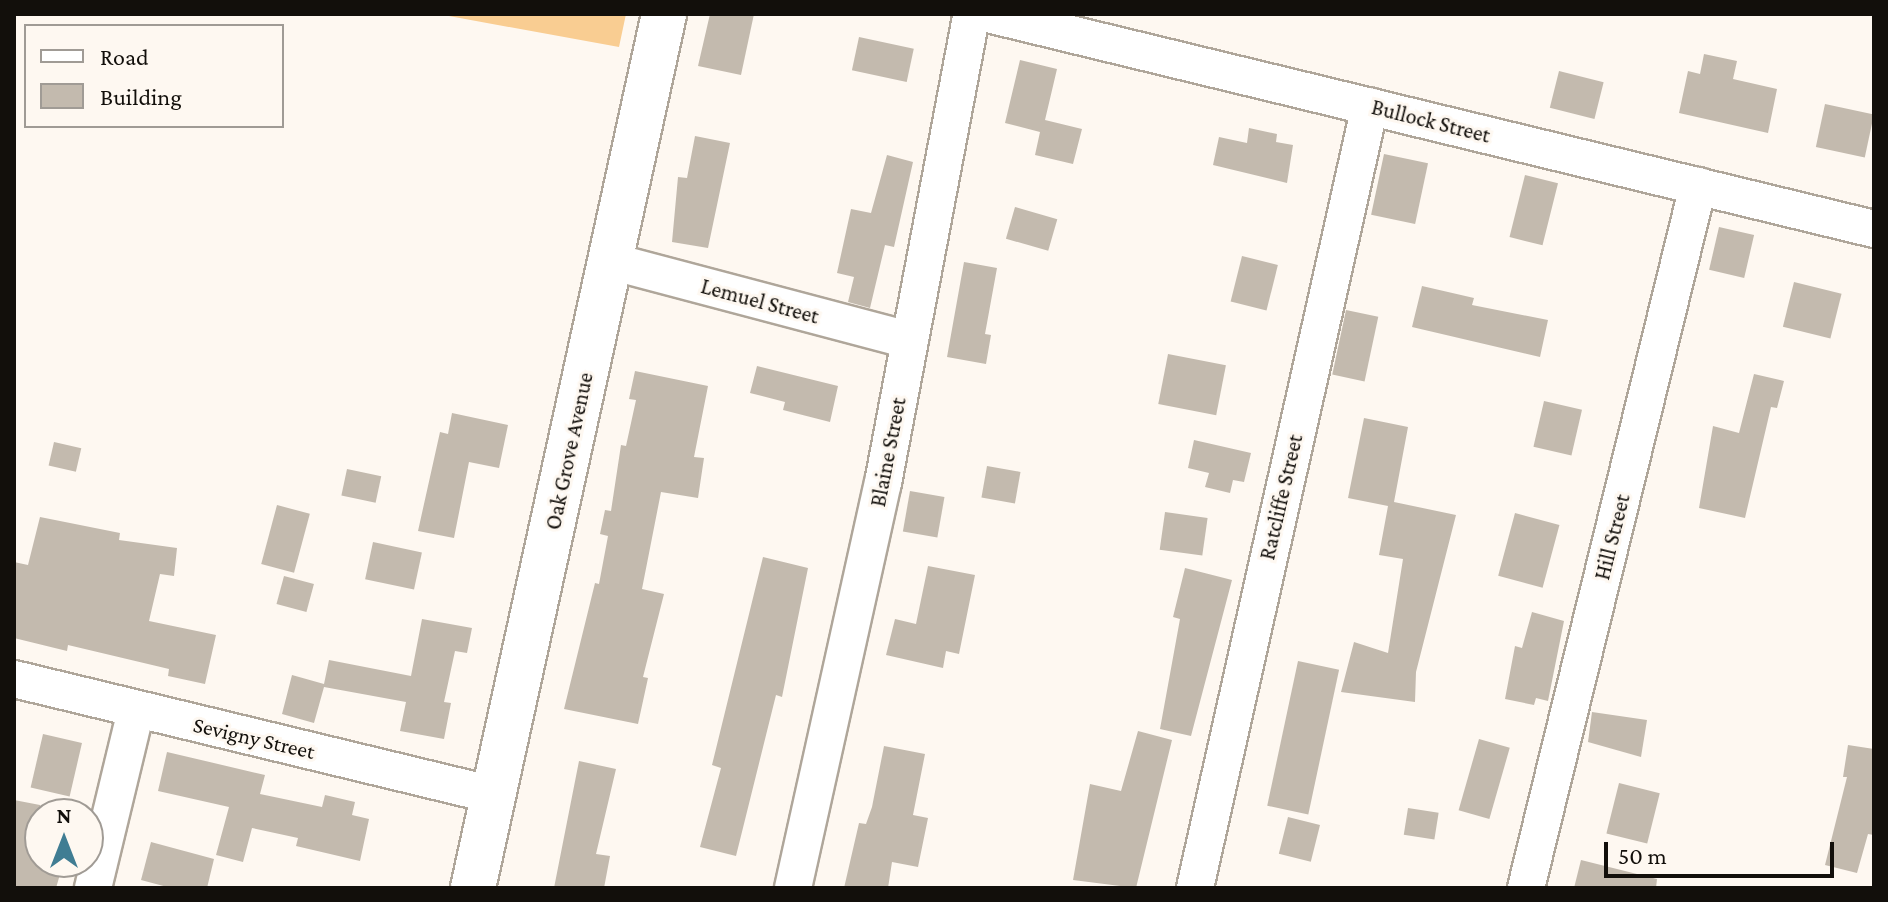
<!DOCTYPE html>
<html>
<head>
<meta charset="utf-8">
<style>
  body { margin:0 }
  #map { position:relative; width:1888px; height:902px; overflow:hidden; background:#fef8f1; font-family:"Crimson Pro",serif }
  div>[style] { position:absolute }
  [style*='--x'] { left:calc(var(--x)*1px); top:calc(var(--y)*1px); width:calc(var(--w)*1px); rotate:calc(var(--a)*1deg) }
  .green>* { inset:0; background:#f9cd92 }
  .building>* { inset:0; background:#c3baae; transform-origin:0 0 }
  .roads { filter:drop-shadow(2px 0 #afa69a) drop-shadow(-2px 0 #afa69a) drop-shadow(0 2px #afa69a) drop-shadow(0 -2px #afa69a) }
  .minor>* { height:36px; margin:-18px; padding:0 18px; transform-origin:18px; border-radius:18px; background:#fff }
  .tertiary>* { height:44px; margin:-22px; padding:0 22px; transform-origin:22px; border-radius:22px; background:#fff }
  span { translate:-50% -50%; white-space:nowrap; text-align:center; line-height:1.15; -webkit-text-stroke:6px #fef8f1; paint-order:stroke }
  .street-label { font-size:22px; color:#120f0b }
  .frame { position:absolute; inset:0; border:16px solid #120f0b; pointer-events:none }
  .legend { position:absolute; left:24px; top:24px; width:260px; height:104px; box-sizing:border-box; background:#fef8f1; border:2px solid #a09b95; margin:0; padding:10px 14px; list-style:none; font-size:24px; color:#120f0b }
  .legend li { display:flex; align-items:center; gap:16px; height:40px }
  .legend b { width:40px; border:2px solid #a09b95 }
  .north { position:absolute; left:24px; top:798px; width:80px; height:80px; box-sizing:border-box; background:#fef8f1; border:2px solid #a09b95; border-radius:50%; rotate:0deg; font-size:22px; font-weight:700; line-height:32px; text-align:center; color:#120f0b }
  .north::after { content:''; display:block; margin:auto; width:28px; height:36px; background:#407d93; clip-path:polygon(50% 0,100% 100%,50% 72%,0 100%) }
  .scale { position:absolute; left:1604px; top:842px; width:230px; height:36px; box-sizing:border-box; border:4px solid #120f0b; border-top:0; padding-left:10px; font-size:24px; line-height:28px; white-space:nowrap; color:#120f0b; -webkit-text-stroke:6px #fef8f1; paint-order:stroke }
</style>
</head>
<body>
<div id="map">
  <div class="green">
    <i style="clip-path:polygon(438px 14px,626px 14px,619px 47px)"></i>
  </div>
  <div class="building">
    <i style="clip-path:polygon(710px 14px,754px 14px,741px 75px,698px 66px)"></i>
    <i style="left:859px;top:37px;width:56px;height:34px;rotate:12deg"></i>
    <i style="clip-path:polygon(1704px 54px,1737px 61px,1733px 79px,1777px 89px,1768px 133px,1679px 113px,1688px 71px,1700px 74px)"></i>
    <i style="clip-path:polygon(1020px 60px,1057px 69px,1045px 120px,1082px 129px,1073px 164px,1035px 155px,1040px 132px,1005px 123px)"></i>
    <i style="left:1559px;top:71px;width:46px;height:38px;rotate:14deg"></i>
    <i style="left:1825px;top:104px;width:50px;height:44px;rotate:12deg"></i>
    <i style="clip-path:polygon(1249px 128px,1277px 134px,1276px 142px,1293px 145px,1287px 183px,1213px 165px,1219px 137px,1247px 143px)"></i>
    <i style="clip-path:polygon(695px 136px,730px 143px,708px 248px,672px 242px,678px 177px,687px 178px)"></i>
    <i style="left:1384px;top:154px;width:45px;height:62px;rotate:12deg"></i>
    <i style="clip-path:polygon(887px 155px,913px 162px,894px 247px,885px 245px,870px 308px,848px 302px,854px 277px,837px 273px,851px 209px,871px 213px)"></i>
    <i style="left:1525px;top:175px;width:34px;height:64px;rotate:14deg"></i>
    <i style="left:1015px;top:207px;width:44px;height:33px;rotate:16deg"></i>
    <i style="left:1719px;top:227px;width:36px;height:44px;rotate:13deg"></i>
    <i style="left:1242px;top:256px;width:37px;height:47px;rotate:14deg"></i>
    <i style="clip-path:polygon(964px 262px,997px 268px,985px 334px,991px 335px,986px 364px,947px 357px)"></i>
    <i style="left:1794px;top:282px;width:49px;height:46px;rotate:14deg"></i>
    <i style="clip-path:polygon(1422px 286px,1474px 298px,1472px 305px,1548px 320px,1540px 357px,1412px 327px)"></i>
    <i style="left:1346px;top:310px;width:33px;height:66px;rotate:12deg"></i>
    <i style="left:1168px;top:354px;width:59px;height:51px;rotate:11deg"></i>
    <i style="clip-path:polygon(757px 366px,838px 386px,830px 422px,783px 410px,785px 402px,750px 393px)"></i>
    <i style="clip-path:polygon(635px 371px,708px 386px,694px 457px,704px 458px,698px 498px,661px 492px,642px 589px,664px 594px,643px 677px,648px 678px,638px 724px,564px 709px,595px 583px,599px 584px,608px 536px,600px 534px,605px 510px,611px 511px,621px 445px,626px 446px,636px 400px,629px 399px)"></i>
    <i style="clip-path:polygon(1754px 374px,1784px 381px,1777px 408px,1771px 407px,1745px 518px,1699px 508px,1713px 426px,1739px 433px)"></i>
    <i style="left:1544px;top:401px;width:39px;height:47px;rotate:13deg"></i>
    <i style="clip-path:polygon(452px 413px,508px 425px,499px 468px,469px 462px,454px 538px,418px 531px,440px 432px,448px 434px)"></i>
    <i style="clip-path:polygon(1364px 418px,1408px 427px,1394px 502px,1456px 515px,1416px 672px,1415px 702px,1341px 692px,1354px 642px,1388px 653px,1403px 559px,1379px 555px,1388px 506px,1348px 498px)"></i>
    <i style="clip-path:polygon(1194px 440px,1251px 453px,1244px 482px,1233px 480px,1230px 493px,1205px 487px,1209px 473px,1188px 468px)"></i>
    <i style="left:54px;top:442px;width:28px;height:24px;rotate:13deg"></i>
    <i style="left:987px;top:466px;width:34px;height:32px;rotate:10deg"></i>
    <i style="left:347px;top:469px;width:35px;height:27px;rotate:12deg"></i>
    <i style="left:910px;top:491px;width:35px;height:41px;rotate:10deg"></i>
    <i style="left:277px;top:505px;width:34px;height:61px;rotate:15deg"></i>
    <i style="left:1165px;top:512px;width:43px;height:38px;rotate:8deg"></i>
    <i style="left:1515px;top:513px;width:46px;height:65px;rotate:15deg"></i>
    <i style="clip-path:polygon(40px 517px,120px 533px,119px 540px,177px 548px,174px 576px,160px 574px,149px 621px,216px 635px,205px 684px,168px 676px,169px 669px,68px 645px,67px 651px,14px 638px,14px 562px,28px 565px)"></i>
    <i style="left:373px;top:542px;width:50px;height:38px;rotate:12deg"></i>
    <i style="clip-path:polygon(763px 557px,808px 568px,782px 697px,776px 695px,736px 856px,700px 847px,721px 768px,712px 765px)"></i>
    <i style="clip-path:polygon(928px 566px,975px 575px,959px 654px,946px 651px,943px 668px,886px 655px,895px 619px,916px 624px)"></i>
    <i style="clip-path:polygon(1185px 568px,1232px 580px,1191px 736px,1160px 729px,1180px 619px,1173px 617px)"></i>
    <i style="left:284px;top:576px;width:31px;height:29px;rotate:15deg"></i>
    <i style="clip-path:polygon(1532px 612px,1564px 621px,1548px 701px,1536px 698px,1534px 705px,1505px 699px,1515px 646px,1522px 648px)"></i>
    <i style="clip-path:polygon(422px 619px,472px 628px,467px 653px,455px 651px,444px 702px,451px 703px,444px 739px,400px 731px,406px 702px,324px 687px,314px 723px,282px 714px,292px 675px,324px 684px,329px 660px,411px 676px)"></i>
    <i style="left:1298px;top:661px;width:42px;height:148px;rotate:12deg"></i>
    <i style="clip-path:polygon(1592px 712px,1647px 720px,1641px 757px,1588px 742px)"></i>
    <i style="clip-path:polygon(1138px 731px,1172px 740px,1136px 888px,1073px 880px,1090px 784px,1121px 791px)"></i>
    <i style="left:43px;top:734px;width:40px;height:55px;rotate:13deg"></i>
    <i style="left:1479px;top:739px;width:32px;height:74px;rotate:16deg"></i>
    <i style="clip-path:polygon(1848px 745px,1874px 749px,1874px 835px,1868px 834px,1857px 873px,1825px 865px,1847px 777px,1843px 777px)"></i>
    <i style="clip-path:polygon(884px 746px,925px 754px,913px 815px,928px 818px,918px 867px,892px 862px,888px 888px,844px 888px,859px 823px,866px 824px,872px 807px)"></i>
    <i style="clip-path:polygon(167px 752px,265px 775px,260px 794px,322px 807px,325px 795px,355px 802px,352px 815px,369px 819px,360px 861px,296px 846px,298px 838px,252px 828px,243px 862px,216px 855px,229px 807px,158px 791px)"></i>
    <i style="clip-path:polygon(579px 761px,616px 769px,596px 854px,610px 856px,604px 888px,554px 888px)"></i>
    <i style="left:1619px;top:783px;width:42px;height:52px;rotate:14deg"></i>
    <i style="clip-path:polygon(14px 800px,40px 805px,40px 862px,63px 864px,56px 888px,14px 888px)"></i>
    <i style="left:1408px;top:808px;width:31px;height:27px;rotate:9deg"></i>
    <i style="left:1288px;top:817px;width:33px;height:38px;rotate:14deg"></i>
    <i style="clip-path:polygon(151px 842px,214px 859px,207px 888px,171px 888px,141px 880px)"></i>
    <i style="clip-path:polygon(1581px 860px,1657px 879px,1656px 888px,1574px 888px)"></i>
  </div>
  <div class="roads">
    <div class="minor">
      <i style="--x:988;--y:14;--w:912;--a:13.64"></i>
      <i style="--x:610;--y:261;--w:310;--a:14.8"></i>
      <i style="--x:14;--y:679;--w:494;--a:13.6"></i>
      <i style="--x:93;--y:888;--w:183;--a:-76.4"></i>
      <i style="--x:793;--y:888;--w:415;--a:-77.5"></i>
      <i style="--x:883;--y:483;--w:477;--a:-79.3"></i>
      <i style="--x:1195;--y:888;--w:801;--a:-77.39"></i>
      <i style="--x:1526;--y:888;--w:723;--a:-76.23"></i>
    </div>
    <div class="tertiary">
      <i style="--x:473;--y:888;--w:895;--a:-77.67"></i>
    </div>
  </div>
  <div class="street-label">
    <span style="left:1431px;top:121px;rotate:14deg">Bullock Street</span>
    <span style="left:760px;top:301px;rotate:15deg">Lemuel Street</span>
    <span style="left:569px;top:451px;rotate:-78deg">Oak Grove Avenue</span>
    <span style="left:888px;top:452px;rotate:-79deg">Blaine Street</span>
    <span style="left:1281px;top:497px;rotate:-77deg">Ratcliffe Street</span>
    <span style="left:1612px;top:537px;rotate:-76deg">Hill Street</span>
    <span style="left:254px;top:738px;rotate:13deg">Sevigny Street</span>
  </div>
  <div class="frame"></div>
  <ul class="legend">
  <li><b style="height:10px;background:#fff"></b>Road</li>
  <li><b style="height:22px;background:#c3baae"></b>Building</li>
  </ul>
  <div class="north">N</div>
  <div class="scale">50 m</div>
</div>
</body>
</html>
